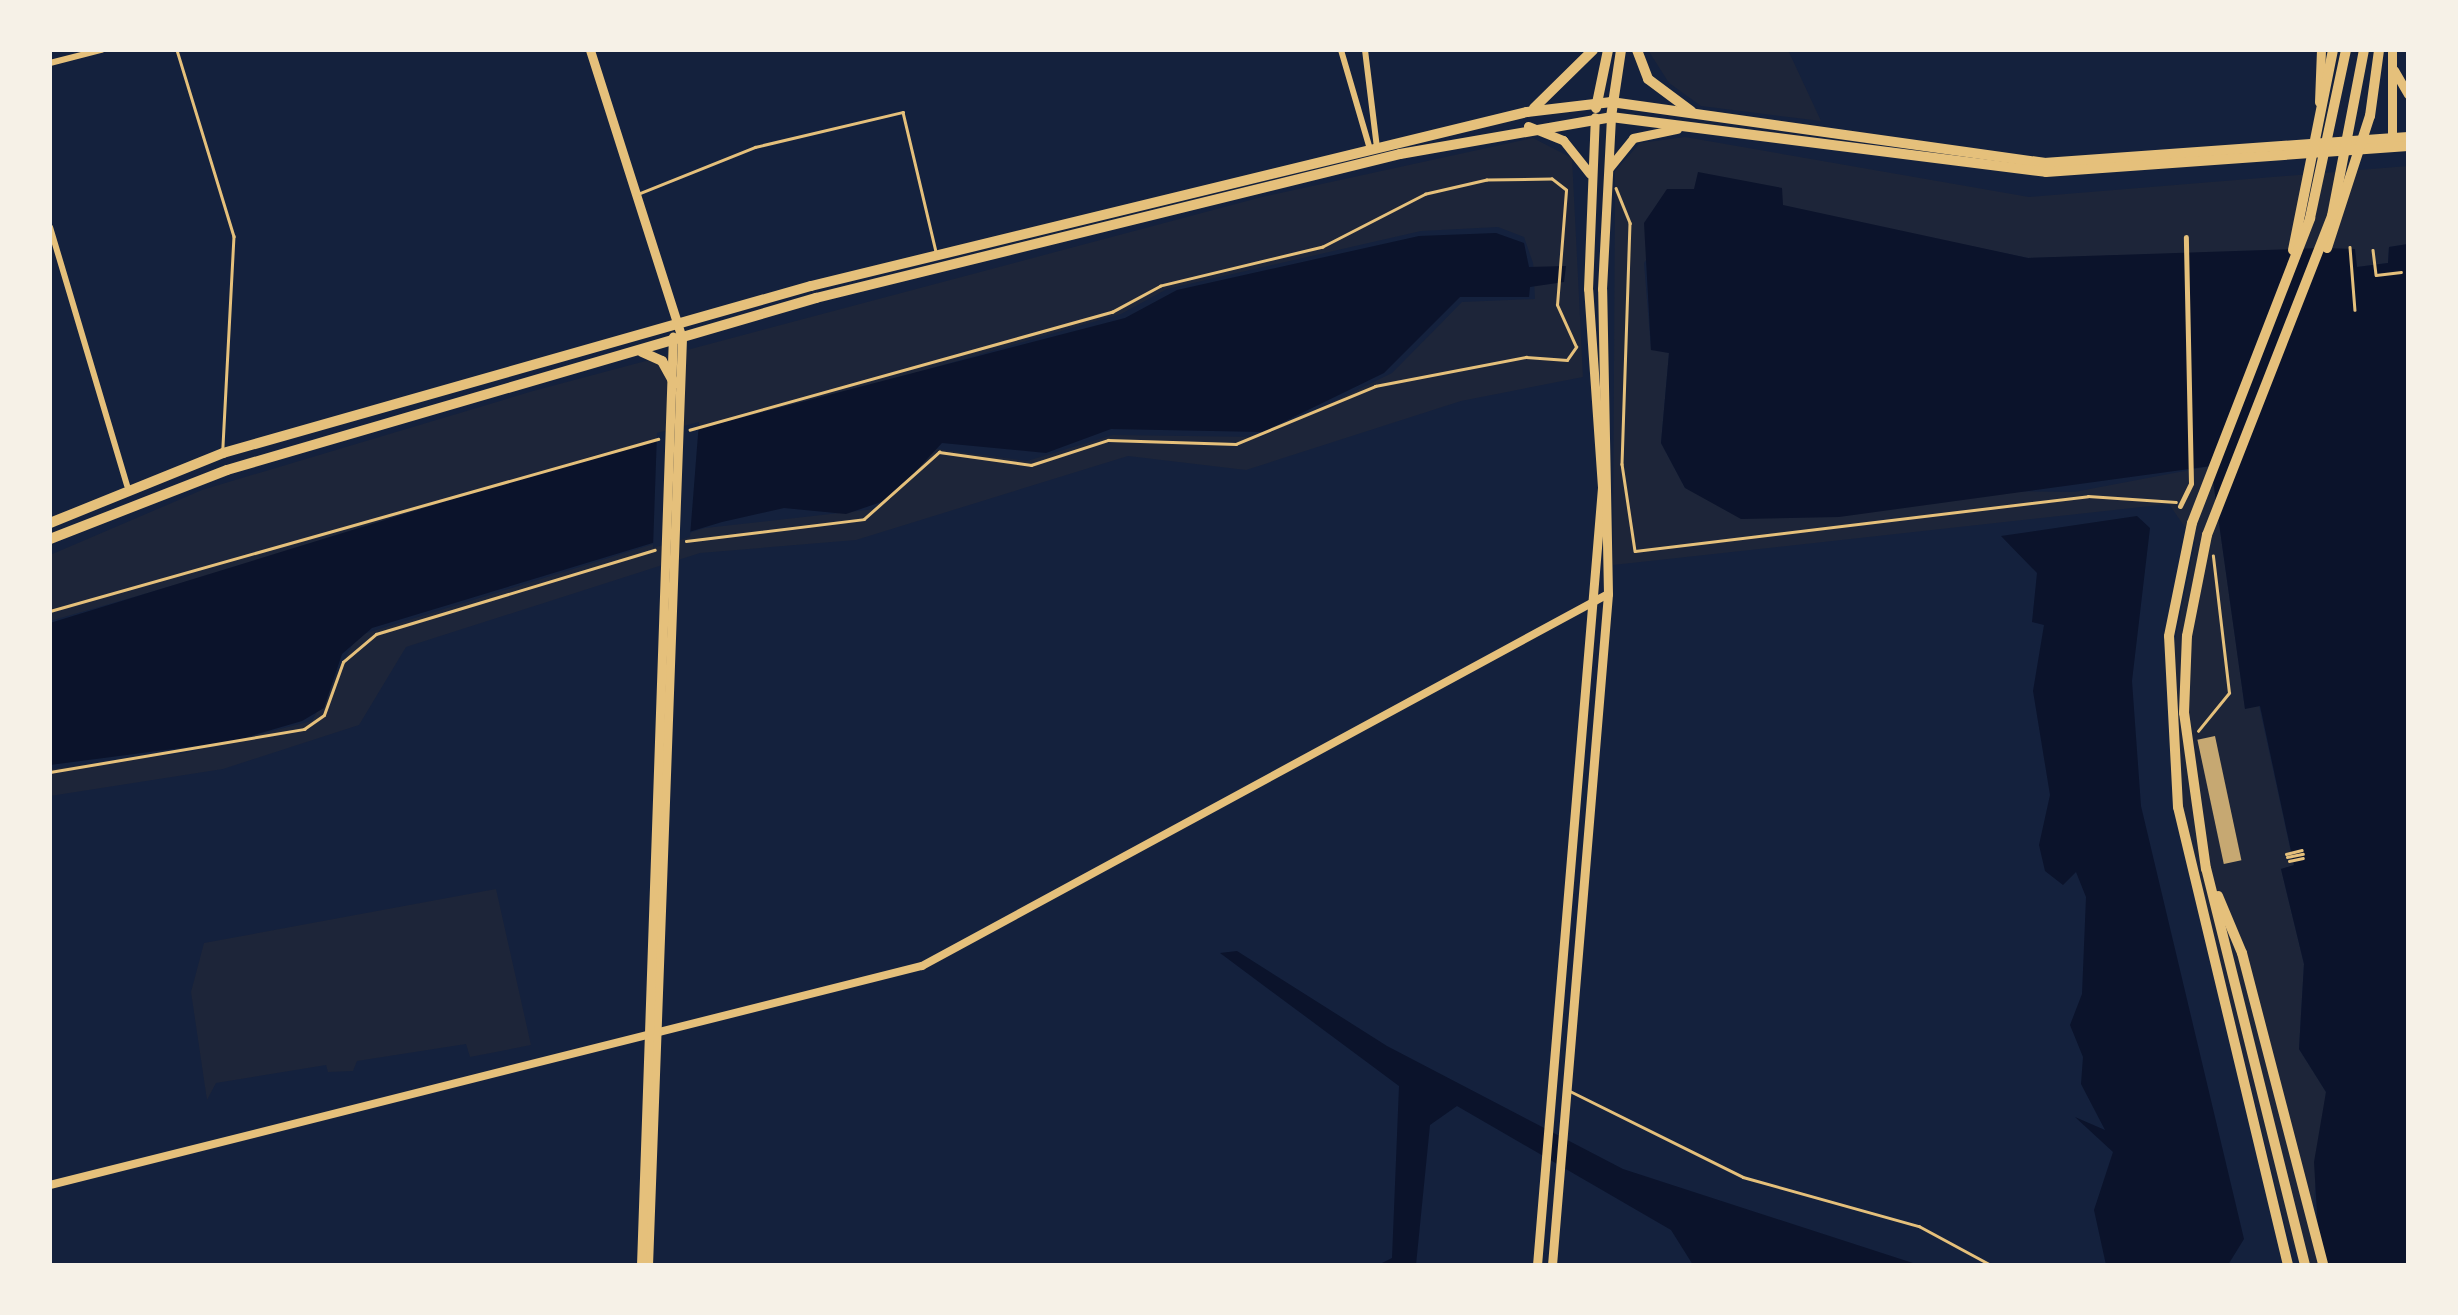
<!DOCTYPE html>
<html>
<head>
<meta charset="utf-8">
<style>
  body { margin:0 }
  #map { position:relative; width:2458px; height:1315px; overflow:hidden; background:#14213d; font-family:"Roboto Condensed",sans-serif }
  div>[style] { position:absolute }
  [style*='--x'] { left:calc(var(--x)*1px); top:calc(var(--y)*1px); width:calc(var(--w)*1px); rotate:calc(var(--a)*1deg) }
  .green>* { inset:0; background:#1d2539 }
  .water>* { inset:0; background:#0b132b }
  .pier>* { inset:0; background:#14213d }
  .building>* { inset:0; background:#c6a872; transform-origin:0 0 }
  .path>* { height:2.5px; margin:-1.25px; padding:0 1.25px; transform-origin:1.25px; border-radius:1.25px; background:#e5c07b }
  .service>* { height:2.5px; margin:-1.25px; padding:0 1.25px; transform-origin:1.25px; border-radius:1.25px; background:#e5c07b }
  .pedestrian>* { height:5px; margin:-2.5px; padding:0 2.5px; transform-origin:2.5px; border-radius:2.5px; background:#e5c07b }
  .minor>* { height:6px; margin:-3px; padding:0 3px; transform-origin:3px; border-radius:3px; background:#e5c07b }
  .tertiary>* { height:8px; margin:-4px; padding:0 4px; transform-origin:4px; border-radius:4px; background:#e5c07b }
  .secondary>* { height:9px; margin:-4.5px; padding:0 4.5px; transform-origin:4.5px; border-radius:4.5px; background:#e5c07b }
  .primary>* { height:10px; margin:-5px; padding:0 5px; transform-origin:5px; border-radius:5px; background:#e5c07b }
  .trunk>* { height:10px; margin:-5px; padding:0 5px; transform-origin:5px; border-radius:5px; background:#e5c07b }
  span { translate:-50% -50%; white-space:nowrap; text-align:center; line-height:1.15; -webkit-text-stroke:9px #f6f1e7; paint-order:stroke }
  .frame { position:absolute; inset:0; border:52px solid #f6f1e7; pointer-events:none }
</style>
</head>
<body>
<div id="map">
  <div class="green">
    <i style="clip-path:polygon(1648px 50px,1788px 50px,1821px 121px,1701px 106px,1669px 83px)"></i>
    <i style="clip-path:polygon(1685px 137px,2029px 197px,2408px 166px,2408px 244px,2389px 247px,2388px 263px,2357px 267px,2354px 249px,2028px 258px,1694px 189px,1644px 263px,1651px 349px,1669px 353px,1661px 443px,1685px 488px,2074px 492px,2211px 466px,2245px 708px,2259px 705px,2294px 866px,2281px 869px,2304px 964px,2299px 1049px,2326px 1092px,2313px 1207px,2320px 1265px,2302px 1265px,2286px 1229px,2180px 800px,2173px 651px,2195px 542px,2169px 504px,1613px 565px,1615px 171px,1640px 143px)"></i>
    <i style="clip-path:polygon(1533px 138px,1572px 158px,1583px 377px,1461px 401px,1246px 470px,1128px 456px,856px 540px,700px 553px,406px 647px,359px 725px,223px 769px,50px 796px,50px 769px,185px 753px,312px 721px,357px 636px,705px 528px,875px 509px,930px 448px,1027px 461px,1113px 435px,1261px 437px,1392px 373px,1462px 302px,1535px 299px,1533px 263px,1524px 237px,1498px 227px,1421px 231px,1167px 289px,1121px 314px,50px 621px,50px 555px,202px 490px,533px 391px,1262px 197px)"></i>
    <i style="clip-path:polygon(496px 889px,531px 1045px,470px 1057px,466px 1044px,357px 1061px,353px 1071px,328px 1072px,326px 1065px,216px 1083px,207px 1100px,191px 992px,204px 943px)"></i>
  </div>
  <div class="water">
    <i style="clip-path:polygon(1698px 172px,1782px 188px,1783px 205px,2028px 258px,2322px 248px,2355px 249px,2357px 267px,2388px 263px,2389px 247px,2408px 244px,2408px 1265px,2320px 1265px,2314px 1162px,2326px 1092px,2299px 1049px,2304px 964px,2281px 869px,2294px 865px,2260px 706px,2245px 709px,2211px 466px,1839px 517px,1741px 519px,1685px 488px,1661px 443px,1669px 353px,1651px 350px,1644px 223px,1667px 189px,1694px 189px)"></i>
    <i style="clip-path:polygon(1496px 233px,1524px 243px,1529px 267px,1566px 266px,1564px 282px,1530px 287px,1529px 297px,1460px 297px,1384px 373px,1263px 432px,1111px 429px,1046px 453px,942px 443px,890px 499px,846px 514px,784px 508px,722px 522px,372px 628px,342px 654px,324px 708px,302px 721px,234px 741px,50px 765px,50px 623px,593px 456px,1125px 318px,1177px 290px,1419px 236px)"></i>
    <i style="clip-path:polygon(2137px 516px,2150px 528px,2132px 681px,2141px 806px,2244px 1239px,2228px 1265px,2106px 1265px,2094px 1210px,2113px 1152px,2075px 1117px,2105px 1130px,2081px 1084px,2083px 1057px,2070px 1025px,2082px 994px,2086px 897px,2076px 872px,2063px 885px,2045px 871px,2039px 845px,2050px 795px,2033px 691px,2044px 625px,2032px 622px,2037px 573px,2001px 536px)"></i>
    <i style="clip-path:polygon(1237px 951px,1387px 1046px,1623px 1169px,1919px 1265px,1693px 1265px,1671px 1230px,1457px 1106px,1430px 1125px,1416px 1265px,1378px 1265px,1392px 1258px,1399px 1086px,1220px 953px)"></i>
  </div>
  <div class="pier">
    <i style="clip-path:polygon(699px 422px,690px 537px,653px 548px,657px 433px)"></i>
  </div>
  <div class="building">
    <i style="left:2215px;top:736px;width:127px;height:18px;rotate:78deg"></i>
  </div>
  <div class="path">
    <i style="--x:1616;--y:188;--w:38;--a:68"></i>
    <i style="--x:1630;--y:223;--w:241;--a:91.9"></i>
    <i style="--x:1622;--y:464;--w:88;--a:81.5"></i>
    <i style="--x:1635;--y:551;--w:456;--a:-6.9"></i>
    <i style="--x:2088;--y:496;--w:88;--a:3.9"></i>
    <i style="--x:2350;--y:247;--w:63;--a:85.5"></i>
    <i style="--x:2373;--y:250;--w:25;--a:83"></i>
    <i style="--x:2376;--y:275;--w:25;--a:-7"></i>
    <i style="--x:686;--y:541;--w:179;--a:-7"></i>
    <i style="--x:864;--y:519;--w:101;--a:-41.8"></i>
    <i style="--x:939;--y:452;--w:93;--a:8"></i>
    <i style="--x:1031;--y:465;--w:81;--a:-18"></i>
    <i style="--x:1108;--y:440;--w:128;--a:1.8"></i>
    <i style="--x:1236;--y:444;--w:151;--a:-22.6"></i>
    <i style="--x:1375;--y:386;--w:154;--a:-10.9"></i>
    <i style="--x:1526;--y:357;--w:41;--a:4.2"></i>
    <i style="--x:1567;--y:360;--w:16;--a:-55"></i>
    <i style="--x:1576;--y:347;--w:46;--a:-114.3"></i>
    <i style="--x:1557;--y:305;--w:115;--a:-85.5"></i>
    <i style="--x:1566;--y:190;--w:18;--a:-142"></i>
    <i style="--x:1552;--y:179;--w:65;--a:179.1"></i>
    <i style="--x:1487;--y:180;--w:63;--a:167.1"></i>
    <i style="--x:1426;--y:194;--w:116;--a:152.8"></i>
    <i style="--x:1323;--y:247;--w:167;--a:166.5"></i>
    <i style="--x:1161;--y:286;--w:55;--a:151.6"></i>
    <i style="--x:1113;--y:312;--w:439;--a:164.4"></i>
    <i style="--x:50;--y:611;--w:632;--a:-15.8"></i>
    <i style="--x:2198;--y:731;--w:49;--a:-50.8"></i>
    <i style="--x:2229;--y:693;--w:138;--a:-96.7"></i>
    <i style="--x:50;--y:772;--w:258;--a:-9.6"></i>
    <i style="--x:304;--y:729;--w:24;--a:-35"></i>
    <i style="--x:324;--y:715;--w:56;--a:-70.3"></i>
    <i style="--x:343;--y:662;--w:43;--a:-40.3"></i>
    <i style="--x:376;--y:634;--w:291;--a:-16.8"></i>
    <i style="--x:2286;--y:854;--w:16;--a:-14"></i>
    <i style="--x:2287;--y:857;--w:16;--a:-11"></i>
    <i style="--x:2289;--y:861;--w:14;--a:-12"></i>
  </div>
  <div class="service">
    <i style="--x:177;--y:50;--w:195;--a:73"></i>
    <i style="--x:234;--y:236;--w:213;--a:93"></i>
    <i style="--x:638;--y:194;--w:126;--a:-21.9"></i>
    <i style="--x:755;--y:147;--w:152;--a:-13.3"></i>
    <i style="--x:903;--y:112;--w:144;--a:76.7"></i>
    <i style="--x:1568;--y:1090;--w:195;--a:26.4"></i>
    <i style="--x:1743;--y:1177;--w:183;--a:15.6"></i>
    <i style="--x:1919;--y:1226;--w:82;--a:28.4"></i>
  </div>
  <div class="pedestrian">
    <i style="--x:2180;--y:506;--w:25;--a:-64"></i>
    <i style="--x:2191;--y:483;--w:246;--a:-91.2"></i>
  </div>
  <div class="minor">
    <i style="--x:1341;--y:50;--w:103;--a:73.7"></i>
    <i style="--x:1365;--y:50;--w:99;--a:83"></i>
    <i style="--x:50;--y:63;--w:53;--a:-14.3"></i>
    <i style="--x:50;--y:227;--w:270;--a:73.4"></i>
  </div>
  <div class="tertiary">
    <i style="--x:50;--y:1185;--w:899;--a:-14.1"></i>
    <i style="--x:922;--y:966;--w:780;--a:-28.47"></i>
  </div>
  <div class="secondary">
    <i style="--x:590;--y:50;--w:302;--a:72.3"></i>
    <i style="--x:682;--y:338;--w:928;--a:92.1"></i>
    <i style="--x:2394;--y:70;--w:28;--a:60"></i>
    <i style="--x:2319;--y:102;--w:52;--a:-87.8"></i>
    <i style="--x:1528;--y:126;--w:38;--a:22"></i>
    <i style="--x:1563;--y:140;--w:43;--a:51.5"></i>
    <i style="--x:2392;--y:145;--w:95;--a:-90"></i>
    <i style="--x:1609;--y:168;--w:38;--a:-51"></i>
    <i style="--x:1633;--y:138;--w:45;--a:-11.6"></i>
    <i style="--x:641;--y:1265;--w:929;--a:-88.03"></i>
    <i style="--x:1537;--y:1265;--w:781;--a:-85.22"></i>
    <i style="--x:1602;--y:487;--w:198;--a:-94"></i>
    <i style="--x:1588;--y:289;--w:172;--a:-87.7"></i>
    <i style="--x:1552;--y:1265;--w:673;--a:-85.23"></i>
    <i style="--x:1608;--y:594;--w:305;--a:-91.1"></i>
    <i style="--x:1602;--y:289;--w:172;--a:-87"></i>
  </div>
  <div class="primary">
    <i style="--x:1637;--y:50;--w:31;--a:69"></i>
    <i style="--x:1648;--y:79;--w:54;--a:36.7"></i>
    <i style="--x:1611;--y:102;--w:437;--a:8"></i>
    <i style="--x:2044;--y:163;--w:365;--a:-4.1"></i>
    <i style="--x:1611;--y:117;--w:438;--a:7.2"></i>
    <i style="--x:2046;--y:172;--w:363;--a:-4.1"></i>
  </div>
  <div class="trunk">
    <i style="--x:1534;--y:108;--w:83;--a:-44.5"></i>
    <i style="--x:1596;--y:108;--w:59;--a:-78.3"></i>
    <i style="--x:2327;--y:248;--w:139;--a:-72"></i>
    <i style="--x:2370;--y:116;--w:67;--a:-82.2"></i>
    <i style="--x:2293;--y:250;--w:204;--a:-78.7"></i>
    <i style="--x:642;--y:352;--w:22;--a:24"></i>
    <i style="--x:662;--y:361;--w:26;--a:61"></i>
    <i style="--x:50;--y:523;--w:187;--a:-22"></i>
    <i style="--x:223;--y:453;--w:611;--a:-15.86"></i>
    <i style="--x:811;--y:286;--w:737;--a:-13.66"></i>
    <i style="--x:1527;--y:112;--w:85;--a:-6.8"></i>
    <i style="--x:50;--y:539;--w:190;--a:-21.3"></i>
    <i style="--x:227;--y:470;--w:614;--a:-16.28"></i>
    <i style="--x:816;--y:298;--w:601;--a:-13.85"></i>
    <i style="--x:1400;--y:154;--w:214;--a:-9.9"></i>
    <i style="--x:1611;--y:117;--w:68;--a:-81.5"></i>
    <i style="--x:2218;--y:896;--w:62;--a:67.2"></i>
    <i style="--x:2242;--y:953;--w:322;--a:75.4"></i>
    <i style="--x:2288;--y:1265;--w:471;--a:-103.5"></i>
    <i style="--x:2178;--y:807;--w:171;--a:-93"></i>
    <i style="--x:2169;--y:636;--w:115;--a:-78.5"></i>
    <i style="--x:2192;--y:523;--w:327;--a:-68.8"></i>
    <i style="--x:2310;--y:218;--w:172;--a:-77.9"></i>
    <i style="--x:2305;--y:1265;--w:408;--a:-104"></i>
    <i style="--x:2206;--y:869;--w:158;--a:-98"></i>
    <i style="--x:2184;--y:713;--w:77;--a:-87.8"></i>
    <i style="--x:2187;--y:636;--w:103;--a:-78.8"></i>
    <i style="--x:2207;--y:535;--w:343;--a:-68.6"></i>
    <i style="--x:2332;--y:216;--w:169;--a:-79.1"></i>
  </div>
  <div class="frame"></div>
</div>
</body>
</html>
